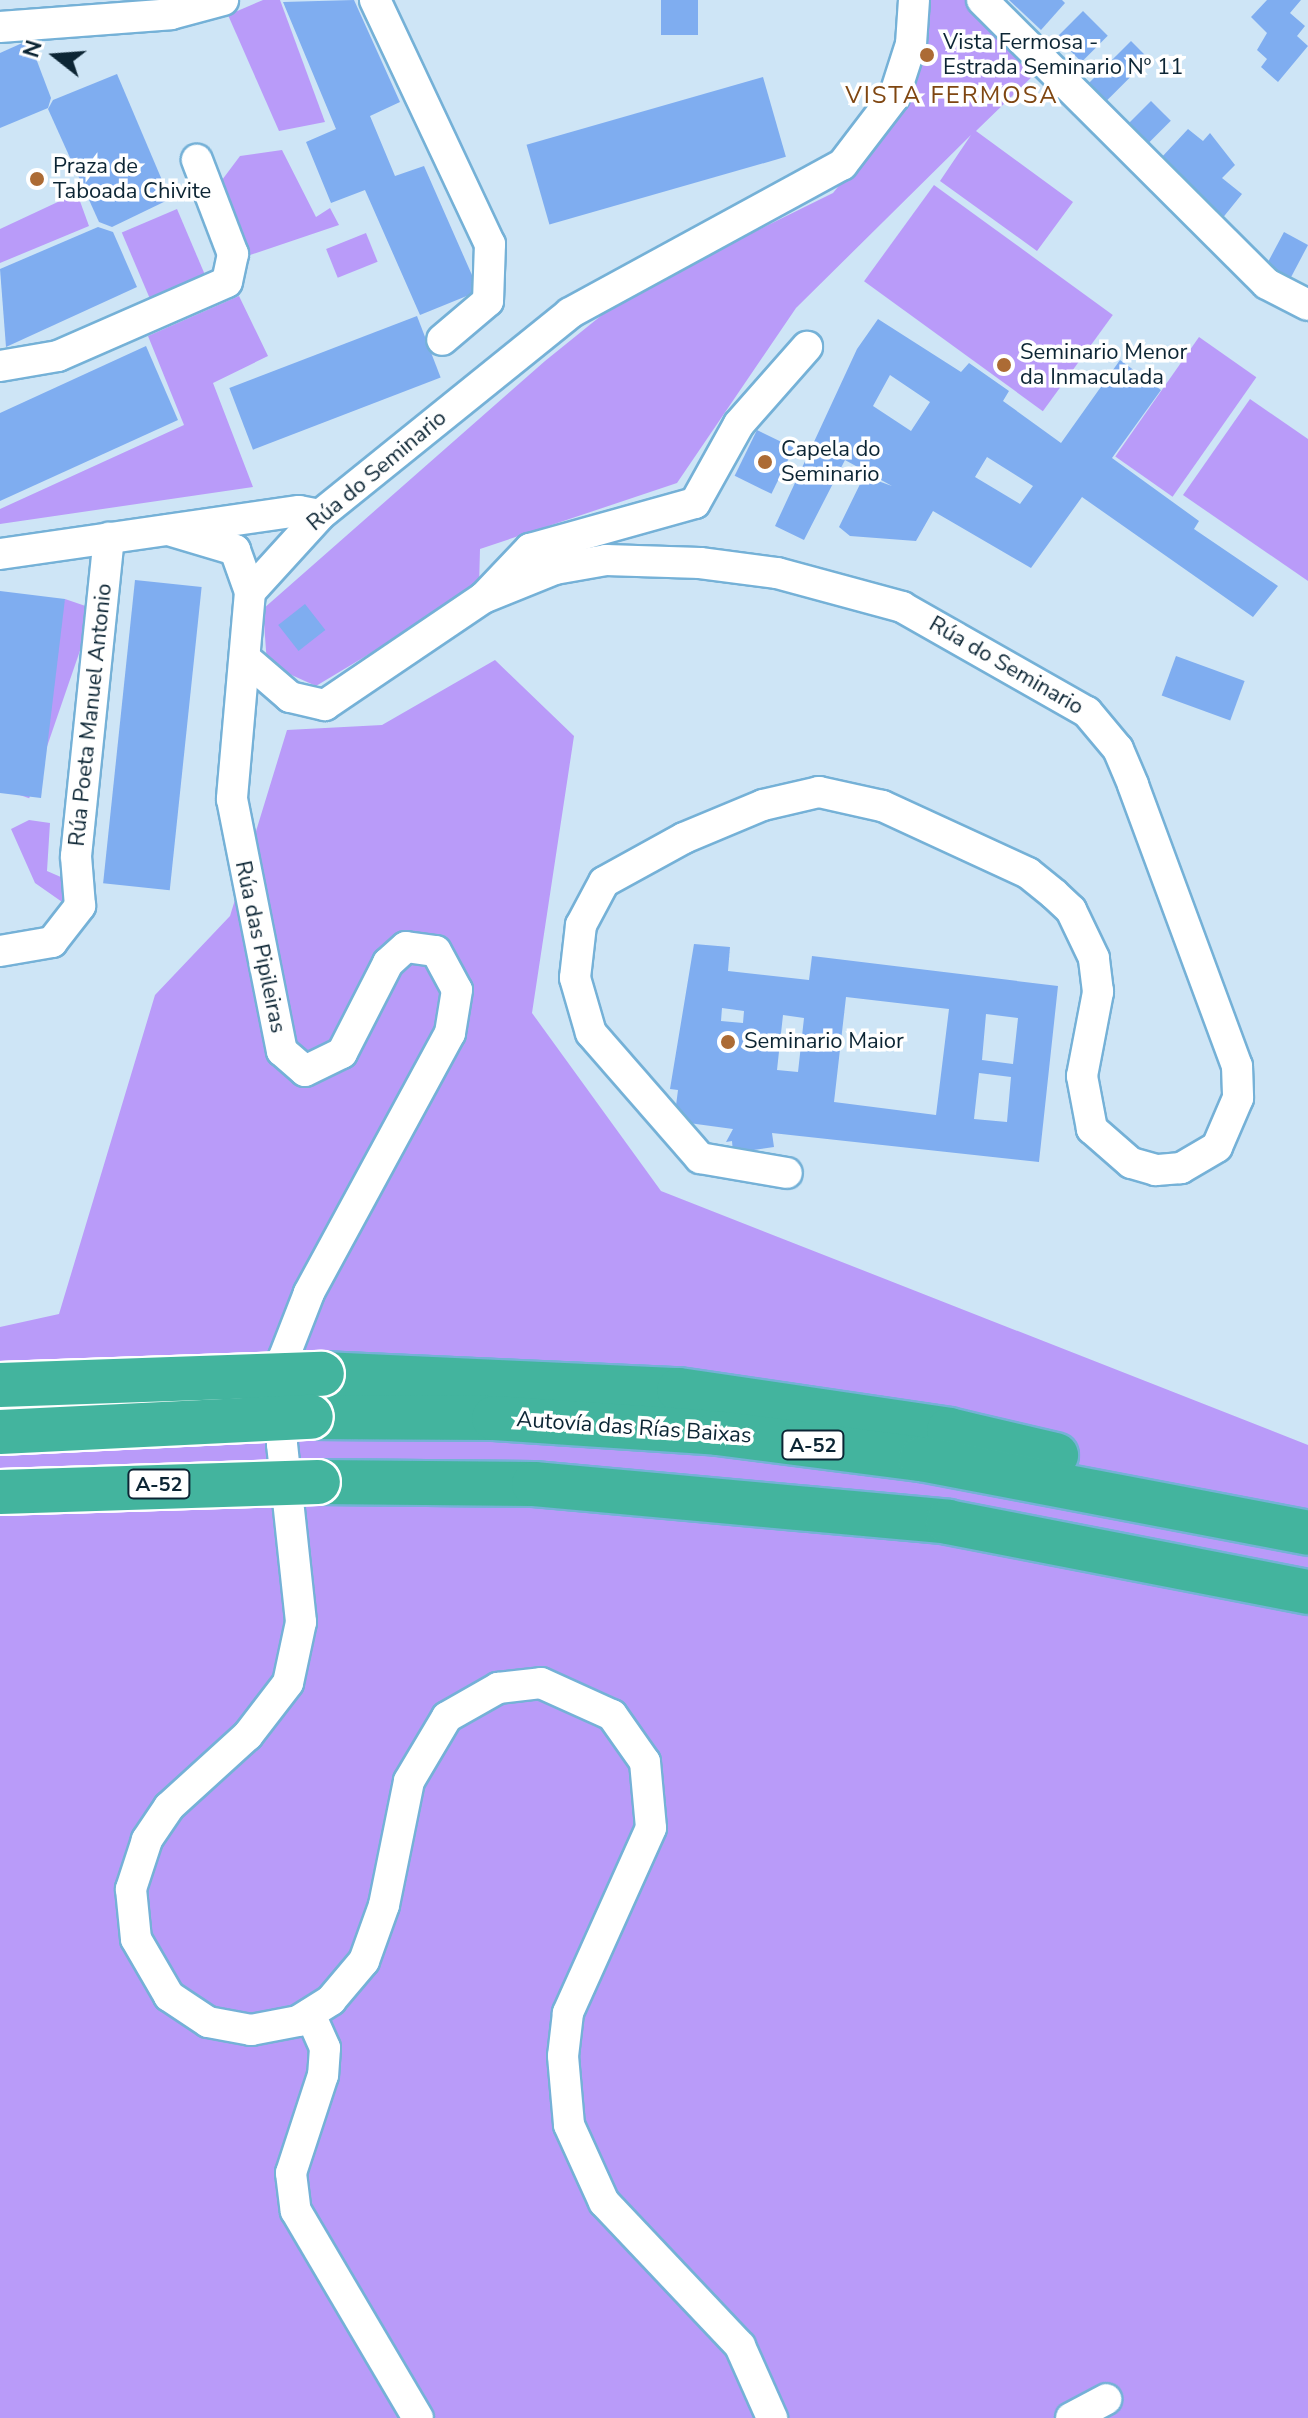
<!DOCTYPE html>
<html>
<head>
<meta charset="utf-8">
<style>
  body { margin:0 }
  #map { position:relative; width:1308px; height:2418px; overflow:hidden; background:#cee5f6; font-family:"Nunito Sans",sans-serif }
  div>[style] { position:absolute }
  [style*='--x'] { left:calc(var(--x)*1px); top:calc(var(--y)*1px); width:calc(var(--w)*1px); rotate:calc(var(--a)*1deg) }
  .green>* { inset:0; background:#b99bf9; transform-origin:0 0 }
  .building>* { inset:0; background:#7fadf0; transform-origin:0 0 }
  .roads { filter:drop-shadow(2px 0 #75b1d7) drop-shadow(-2px 0 #75b1d7) drop-shadow(0 2px #75b1d7) drop-shadow(0 -2px #75b1d7) }
  .minor>* { height:30px; margin:-15px; padding:0 15px; transform-origin:15px; border-radius:15px; background:#fff }
  .highway>* { height:44px; margin:-22px; padding:0 22px; transform-origin:22px; border-radius:22px; background:#43b49e }
  .bridges { filter:drop-shadow(2px 0 #fff) drop-shadow(-2px 0 #fff) drop-shadow(0 2px #fff) drop-shadow(0 -2px #fff) }
  .highway-bridge>* { height:44px; margin:-22px; padding:0 22px; transform-origin:22px; border-radius:22px; background:#43b49e }
  .dots>* { width:22px; height:22px; translate:-50% -50%; box-sizing:border-box; border:4px solid #fff; border-radius:50% }
  span { translate:-50% -50%; white-space:nowrap; text-align:center; line-height:1.15; -webkit-text-stroke:7px #fff; paint-order:stroke }
  .shield-label span { padding:2px 6px; background:#fff; border:2px solid; border-radius:6px; -webkit-text-stroke-width:0 }
  .shield-label { font-size:20px; color:#0c2534; font-weight:700 }
  .poi-label { font-size:22px; color:#0c2534 }
  .left { translate:0 -50%; text-align:left }
  .street-label { font-size:22px; color:#0c2534 }
  .neighbourhood-label { font-size:24px; color:#7f4611; letter-spacing:2px }
  .north { position:absolute; left:16px; top:16px; width:80px; height:80px; -webkit-text-stroke:6px #fff; paint-order:stroke; rotate:287deg; font-size:22px; font-weight:700; line-height:32px; text-align:center; color:#0c2534 }
  .north::after { content:''; display:block; margin:auto; width:28px; height:36px; background:#0c2534; clip-path:polygon(50% 0,100% 100%,50% 72%,0 100%) }
</style>
</head>
<body>
<div id="map">
  <div class="green">
    <i style="clip-path:polygon(263px 0,280px 0,325px 122px,279px 131px,228px 15px)"></i>
    <i style="clip-path:polygon(927px 0,966px 0,1038px 71px,976px 131px,1073px 202px,1037px 251px,940px 181px,971px 135px,796px 308px,677px 483px,480px 549px,479px 588px,316px 686px,267px 664px,263px 609px,545px 361px,628px 294px,833px 193px,911px 97px)"></i>
    <i style="clip-path:polygon(282px 150px,316px 217px,330px 208px,339px 225px,250px 255px,219px 184px,240px 156px)"></i>
    <i style="left:934px;top:185px;width:221px;height:119px;rotate:36deg"></i>
    <i style="clip-path:polygon(77px 193px,89px 226px,0 263px,0 229px)"></i>
    <i style="left:177px;top:209px;width:74px;height:60px;rotate:67deg"></i>
    <i style="left:366px;top:233px;width:31px;height:43px;rotate:68deg"></i>
    <i style="clip-path:polygon(239px 296px,268px 356px,213px 383px,253px 487px,0 524px,0 509px,184px 425px,148px 336px)"></i>
    <i style="left:1199px;top:337px;width:70px;height:146px;rotate:35deg"></i>
    <i style="clip-path:polygon(1250px 399px,1308px 439px,1308px 581px,1183px 495px)"></i>
    <i style="left:65px;top:599px;width:31px;height:200px;rotate:19deg"></i>
    <i style="clip-path:polygon(495px 660px,574px 736px,532px 1013px,661px 1191px,1308px 1445px,1308px 2418px,0 2418px,0 1327px,59px 1314px,155px 995px,230px 916px,287px 730px,382px 725px)"></i>
    <i style="clip-path:polygon(29px 820px,50px 823px,47px 871px,70px 881px,65px 904px,35px 883px,11px 829px)"></i>
  </div>
  <div class="building">
    <i style="clip-path:polygon(354px 0,400px 102px,370px 116px,395px 176px,424px 166px,479px 291px,420px 315px,365px 190px,331px 203px,306px 142px,336px 129px,283px 2px)"></i>
    <i style="left:661px;top:0;width:37px;height:35px"></i>
    <i style="clip-path:polygon(1009px 0,1062px 0,1065px 3px,1041px 30px)"></i>
    <i style="clip-path:polygon(1267px 0,1301px 0,1290px 13px,1305px 26px,1297px 36px,1308px 46px,1278px 82px,1261px 67px,1267px 59px,1257px 50px,1267px 33px,1251px 17px)"></i>
    <i style="left:1083px;top:11px;width:35px;height:37px;rotate:45deg"></i>
    <i style="clip-path:polygon(29px 40px,51px 98px,48px 108px,0 128px,0 53px)"></i>
    <i style="left:1131px;top:41px;width:25px;height:62px;rotate:45deg"></i>
    <i style="clip-path:polygon(117px 74px,170px 199px,112px 227px,99px 222px,48px 109px,53px 100px)"></i>
    <i style="left:763px;top:77px;width:83px;height:246px;rotate:74deg"></i>
    <i style="left:1151px;top:101px;width:28px;height:35px;rotate:45deg"></i>
    <i style="clip-path:polygon(1188px 129px,1203px 141px,1210px 133px,1235px 165px,1222px 178px,1242px 194px,1221px 220px,1163px 171px,1169px 165px,1161px 158px)"></i>
    <i style="clip-path:polygon(98px 227px,113px 232px,137px 287px,6px 347px,0 269px)"></i>
    <i style="clip-path:polygon(1284px 232px,1308px 245px,1289px 281px,1268px 262px)"></i>
    <i style="left:417px;top:316px;width:66px;height:201px;rotate:69deg"></i>
    <i style="clip-path:polygon(evenodd,878px 319px,961px 372px,969px 363px,1009px 391px,1003px 401px,1061px 443px,1120px 360px,1161px 390px,1112px 458px,1199px 521px,1194px 529px,1278px 586px,1253px 617px,1082px 497px,1031px 568px,933px 511px,916px 541px,850px 536px,839px 527px,864px 476px,892px 486px,845px 460px,804px 540px,775px 526px,857px 349px,878px 319px,890px 375px,930px 402px,911px 431px,873px 406px,890px 375px,878px 319px,987px 457px,1033px 486px,1020px 504px,975px 477px,987px 457px)"></i>
    <i style="clip-path:polygon(146px 346px,178px 420px,0 501px,0 413px)"></i>
    <i style="left:757px;top:430px;width:41px;height:51px;rotate:26deg"></i>
    <i style="left:135px;top:580px;width:67px;height:305px;rotate:6deg"></i>
    <i style="clip-path:polygon(0 591px,65px 599px,41px 798px,0 793px)"></i>
    <i style="left:305px;top:604px;width:33px;height:34px;rotate:52deg"></i>
    <i style="left:1176px;top:656px;width:73px;height:42px;rotate:20deg"></i>
    <i style="clip-path:polygon(evenodd,694px 944px,730px 947px,728px 971px,809px 980px,812px 956px,1058px 986px,1039px 1162px,772px 1133px,774px 1147px,733px 1153px,732px 1141px,726px 1142px,733px 1129px,674px 1121px,678px 1090px,670px 1089px,694px 944px,846px 997px,949px 1009px,936px 1115px,834px 1102px,846px 997px,694px 944px,722px 1008px,744px 1011px,743px 1023px,721px 1021px,722px 1008px,694px 944px,986px 1014px,1018px 1018px,1013px 1064px,982px 1060px,986px 1014px,694px 944px,783px 1015px,804px 1018px,798px 1072px,777px 1070px,783px 1015px,694px 944px,979px 1073px,1011px 1077px,1007px 1122px,974px 1119px,979px 1073px)"></i>
  </div>
  <div class="roads">
    <div class="minor">
      <i style="--x:375;--y:0;--w:270;--a:64.8"></i>
      <i style="--x:490;--y:244;--w:57;--a:92"></i>
      <i style="--x:488;--y:301;--w:60;--a:139.7"></i>
      <i style="--x:982;--y:0;--w:402;--a:44.9"></i>
      <i style="--x:1267;--y:284;--w:46;--a:27.1"></i>
      <i style="--x:0;--y:27;--w:171;--a:-4.3"></i>
      <i style="--x:171;--y:14;--w:54;--a:-15.1"></i>
      <i style="--x:0;--y:366;--w:59;--a:-9.8"></i>
      <i style="--x:58;--y:356;--w:184;--a:-23.6"></i>
      <i style="--x:227;--y:282;--w:29;--a:-78"></i>
      <i style="--x:233;--y:254;--w:101;--a:-111"></i>
      <i style="--x:168;--y:530;--w:70;--a:16.6"></i>
      <i style="--x:235;--y:550;--w:45;--a:70.3"></i>
      <i style="--x:250;--y:592;--w:208;--a:95"></i>
      <i style="--x:232;--y:799;--w:257;--a:78.8"></i>
      <i style="--x:282;--y:1051;--w:30;--a:41"></i>
      <i style="--x:305;--y:1071;--w:41;--a:-25.9"></i>
      <i style="--x:342;--y:1053;--w:101;--a:-62.9"></i>
      <i style="--x:388;--y:963;--w:24;--a:-42"></i>
      <i style="--x:406;--y:947;--w:30;--a:8"></i>
      <i style="--x:436;--y:951;--w:44;--a:61.7"></i>
      <i style="--x:457;--y:990;--w:44;--a:99.2"></i>
      <i style="--x:450;--y:1033;--w:296;--a:118.5"></i>
      <i style="--x:309;--y:1293;--w:69;--a:111.3"></i>
      <i style="--x:284;--y:1357;--w:87;--a:91.3"></i>
      <i style="--x:282;--y:1444;--w:179;--a:83.9"></i>
      <i style="--x:301;--y:1622;--w:62;--a:102"></i>
      <i style="--x:288;--y:1683;--w:66;--a:127.6"></i>
      <i style="--x:248;--y:1735;--w:107;--a:137.7"></i>
      <i style="--x:169;--y:1807;--w:40;--a:124"></i>
      <i style="--x:147;--y:1840;--w:52;--a:108.1"></i>
      <i style="--x:131;--y:1889;--w:50;--a:84.3"></i>
      <i style="--x:136;--y:1939;--w:66;--a:59.9"></i>
      <i style="--x:169;--y:1996;--w:47;--a:33.7"></i>
      <i style="--x:208;--y:2022;--w:44;--a:10.5"></i>
      <i style="--x:251;--y:2030;--w:48;--a:-10.8"></i>
      <i style="--x:298;--y:2021;--w:39;--a:-32"></i>
      <i style="--x:331;--y:2000;--w:51;--a:-49.8"></i>
      <i style="--x:364;--y:1961;--w:59;--a:-70.3"></i>
      <i style="--x:384;--y:1905;--w:126;--a:-78.6"></i>
      <i style="--x:409;--y:1781;--w:74;--a:-59.3"></i>
      <i style="--x:447;--y:1717;--w:59;--a:-29.6"></i>
      <i style="--x:498;--y:1688;--w:43;--a:-6.6"></i>
      <i style="--x:541;--y:1683;--w:78;--a:24.3"></i>
      <i style="--x:612;--y:1715;--w:57;--a:54.9"></i>
      <i style="--x:645;--y:1762;--w:66;--a:84.8"></i>
      <i style="--x:651;--y:1828;--w:203;--a:114.2"></i>
      <i style="--x:568;--y:2013;--w:43;--a:96.6"></i>
      <i style="--x:563;--y:2056;--w:69;--a:85"></i>
      <i style="--x:569;--y:2125;--w:85;--a:65.6"></i>
      <i style="--x:604;--y:2202;--w:198;--a:46.6"></i>
      <i style="--x:740;--y:2346;--w:79;--a:66"></i>
      <i style="--x:0;--y:554;--w:302;--a:-8.2"></i>
      <i style="--x:299;--y:511;--w:21;--a:11"></i>
      <i style="--x:250;--y:592;--w:104;--a:-47.7"></i>
      <i style="--x:320;--y:515;--w:321;--a:-38.9"></i>
      <i style="--x:570;--y:313;--w:310;--a:-28.6"></i>
      <i style="--x:842;--y:165;--w:86;--a:-52.6"></i>
      <i style="--x:894;--y:97;--w:56;--a:-72.2"></i>
      <i style="--x:911;--y:44;--w:44;--a:-86.1"></i>
      <i style="--x:486;--y:595;--w:64;--a:-46.3"></i>
      <i style="--x:530;--y:549;--w:171;--a:-15.6"></i>
      <i style="--x:695;--y:503;--w:90;--a:-60.9"></i>
      <i style="--x:739;--y:424;--w:103;--a:-48.6"></i>
      <i style="--x:246;--y:659;--w:58;--a:40.8"></i>
      <i style="--x:290;--y:697;--w:36;--a:13"></i>
      <i style="--x:325;--y:705;--w:191;--a:-34.1"></i>
      <i style="--x:483;--y:598;--w:78;--a:-21.9"></i>
      <i style="--x:555;--y:569;--w:52;--a:-10"></i>
      <i style="--x:606;--y:560;--w:94;--a:1.8"></i>
      <i style="--x:700;--y:563;--w:78;--a:7.4"></i>
      <i style="--x:777;--y:573;--w:130;--a:15.2"></i>
      <i style="--x:902;--y:607;--w:213;--a:29.6"></i>
      <i style="--x:1087;--y:712;--w:48;--a:50"></i>
      <i style="--x:1118;--y:749;--w:39;--a:67"></i>
      <i style="--x:1133;--y:785;--w:300;--a:69.7"></i>
      <i style="--x:1237;--y:1066;--w:32;--a:88"></i>
      <i style="--x:1238;--y:1098;--w:53;--a:113.2"></i>
      <i style="--x:1217;--y:1147;--w:42;--a:149.7"></i>
      <i style="--x:1181;--y:1168;--w:25;--a:175"></i>
      <i style="--x:1156;--y:1170;--w:26;--a:-164"></i>
      <i style="--x:1131;--y:1163;--w:52;--a:-138.9"></i>
      <i style="--x:1092;--y:1129;--w:54;--a:-100.7"></i>
      <i style="--x:1082;--y:1076;--w:86;--a:-79.2"></i>
      <i style="--x:1098;--y:992;--w:34;--a:-97"></i>
      <i style="--x:1094;--y:958;--w:53;--a:-115.6"></i>
      <i style="--x:1071;--y:910;--w:23;--a:-137"></i>
      <i style="--x:1054;--y:894;--w:33;--a:-141"></i>
      <i style="--x:1028;--y:873;--w:161;--a:-155.3"></i>
      <i style="--x:882;--y:806;--w:65;--a:-167.5"></i>
      <i style="--x:819;--y:792;--w:57;--a:166.9"></i>
      <i style="--x:763;--y:805;--w:86;--a:157.3"></i>
      <i style="--x:684;--y:838;--w:91;--a:151.2"></i>
      <i style="--x:604;--y:882;--w:49;--a:118.1"></i>
      <i style="--x:581;--y:925;--w:53;--a:96.5"></i>
      <i style="--x:575;--y:978;--w:57;--a:73.8"></i>
      <i style="--x:591;--y:1033;--w:166;--a:48.9"></i>
      <i style="--x:700;--y:1158;--w:88;--a:9.8"></i>
      <i style="--x:0;--y:951;--w:53;--a:-9.8"></i>
      <i style="--x:52;--y:942;--w:46;--a:-52.1"></i>
      <i style="--x:80;--y:906;--w:50;--a:-94.6"></i>
      <i style="--x:76;--y:856;--w:320;--a:-84.1"></i>
      <i style="--x:310;--y:2014;--w:37;--a:66"></i>
      <i style="--x:325;--y:2048;--w:27;--a:94"></i>
      <i style="--x:323;--y:2075;--w:103;--a:108.1"></i>
      <i style="--x:291;--y:2173;--w:38;--a:83"></i>
      <i style="--x:296;--y:2211;--w:240;--a:59.5"></i>
      <i style="--x:1071;--y:2418;--w:40;--a:-28"></i>
    </div>
    <div class="highway">
      <i style="--x:322;--y:1374;--w:357;--a:2.6"></i>
      <i style="--x:679;--y:1390;--w:273;--a:8.4"></i>
      <i style="--x:949;--y:1430;--w:110;--a:13.2"></i>
      <i style="--x:311;--y:1417;--w:183;--a:0.3"></i>
      <i style="--x:494;--y:1418;--w:224;--a:3.8"></i>
      <i style="--x:717;--y:1433;--w:206;--a:7.3"></i>
      <i style="--x:921;--y:1459;--w:394;--a:10.8"></i>
      <i style="--x:318;--y:1482;--w:216;--a:0.5"></i>
      <i style="--x:534;--y:1484;--w:416;--a:5.2"></i>
      <i style="--x:948;--y:1522;--w:367;--a:11"></i>
    </div>
  </div>
  <div class="bridges">
    <div class="highway-bridge">
      <i style="--x:0;--y:1385;--w:322;--a:-2"></i>
      <i style="--x:0;--y:1432;--w:311;--a:-2.8"></i>
      <i style="--x:0;--y:1492;--w:318;--a:-1.8"></i>
    </div>
  </div>
  <div class="dots">
    <i style="left:927px;top:55px;background:#ac6b35"></i>
    <i style="left:37px;top:179px;background:#ac6b35"></i>
    <i style="left:1004px;top:365px;background:#ac6b35"></i>
    <i style="left:765px;top:462px;background:#ac6b35"></i>
    <i style="left:728px;top:1042px;background:#ac6b35"></i>
  </div>
  <div class="shield-label">
    <span style="left:813px;top:1445px">A-52</span>
    <span style="left:159px;top:1484px">A-52</span>
  </div>
  <div class="poi-label">
    <span class="left" style="left:943px;top:55px">Vista Fermosa -<br>Estrada Seminario Nº 11</span>
    <span class="left" style="left:53px;top:179px">Praza de<br>Taboada Chivite</span>
    <span class="left" style="left:1020px;top:365px">Seminario Menor<br>da Inmaculada</span>
    <span class="left" style="left:781px;top:462px">Capela do<br>Seminario</span>
    <span class="left" style="left:744px;top:1042px">Seminario Maior</span>
  </div>
  <div class="street-label">
    <span style="left:377px;top:471px;rotate:-40deg">Rúa do Seminario</span>
    <span style="left:1006px;top:666px;rotate:30deg">Rúa do Seminario</span>
    <span style="left:91px;top:715px;rotate:-84deg">Rúa Poeta Manuel Antonio</span>
    <span style="left:260px;top:947px;rotate:78deg">Rúa das Pipileiras</span>
    <span style="left:634px;top:1428px;rotate:4deg">Autovía das Rías Baixas</span>
  </div>
  <div class="neighbourhood-label">
    <span style="left:952px;top:96px">VISTA FERMOSA</span>
  </div>
  <div class="north">N</div>
</div>
</body>
</html>
